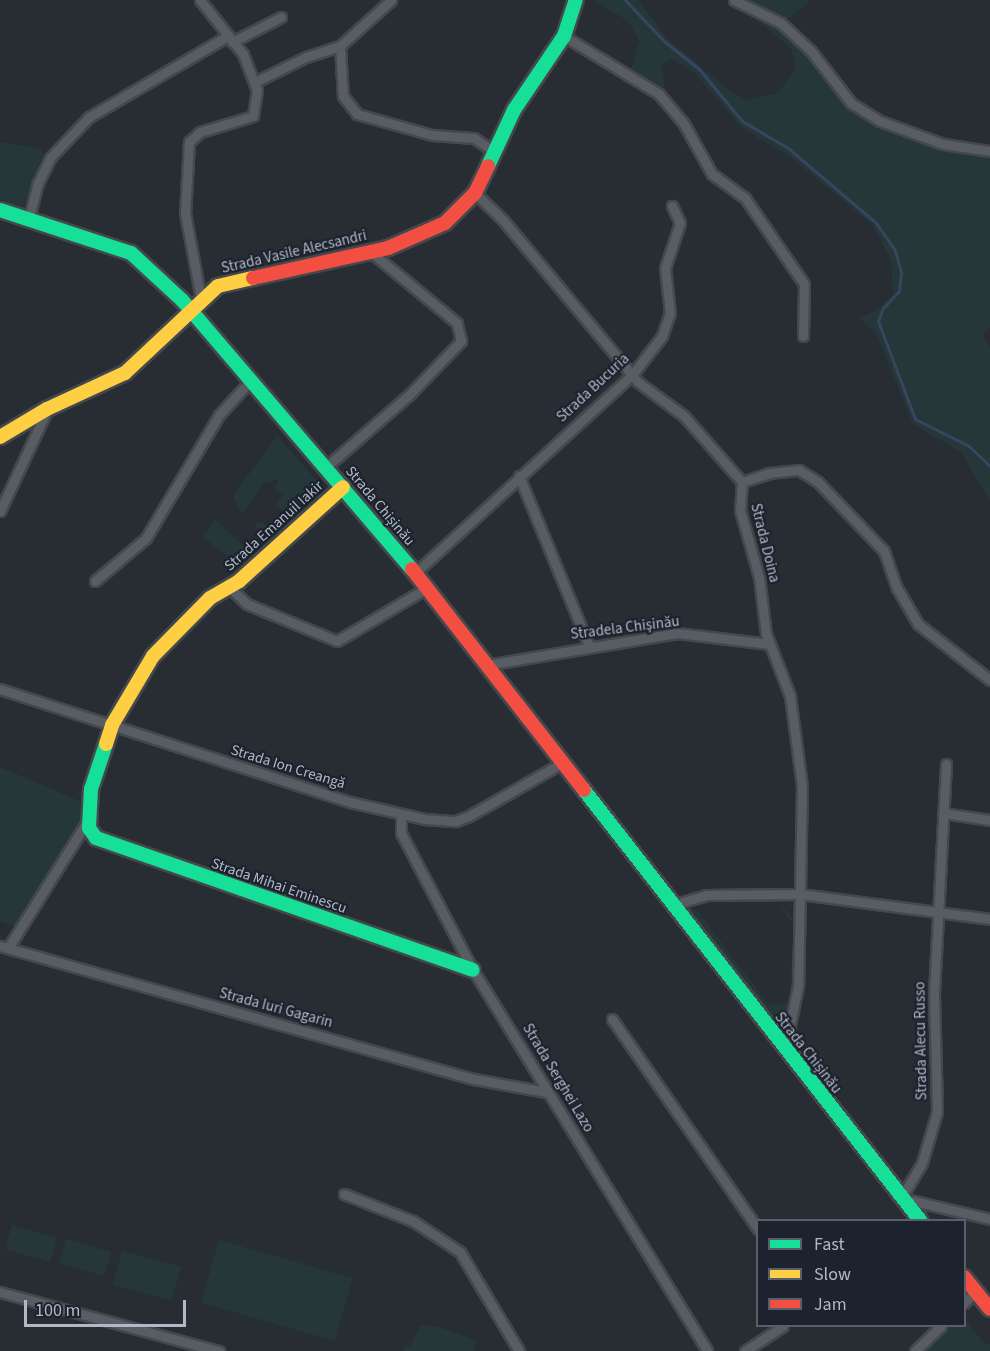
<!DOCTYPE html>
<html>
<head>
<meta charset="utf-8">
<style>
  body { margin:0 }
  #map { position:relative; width:990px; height:1351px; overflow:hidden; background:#282d34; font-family:"Source Sans 3",sans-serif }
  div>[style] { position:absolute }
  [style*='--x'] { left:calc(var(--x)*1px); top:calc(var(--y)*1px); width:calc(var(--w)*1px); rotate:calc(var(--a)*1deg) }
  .green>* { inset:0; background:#26373a; transform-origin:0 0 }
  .stream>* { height:3px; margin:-1.5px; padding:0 1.5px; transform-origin:1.5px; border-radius:1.5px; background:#37465e }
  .roads { filter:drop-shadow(2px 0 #44484d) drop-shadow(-2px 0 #44484d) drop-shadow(0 2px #44484d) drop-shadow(0 -2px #44484d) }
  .street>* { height:9px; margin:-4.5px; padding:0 4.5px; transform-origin:4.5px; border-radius:4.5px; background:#585c63 }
  .fast>* { height:14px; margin:-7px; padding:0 7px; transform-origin:7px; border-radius:7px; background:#16e098 }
  .slow>* { height:14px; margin:-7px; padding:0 7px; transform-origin:7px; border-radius:7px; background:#ffcf43 }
  .jam>* { height:14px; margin:-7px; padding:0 7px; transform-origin:7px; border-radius:7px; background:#f24e42 }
  span { translate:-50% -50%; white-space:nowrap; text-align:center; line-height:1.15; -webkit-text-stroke:4.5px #1c232e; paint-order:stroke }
  .street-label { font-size:15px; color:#b2b9c6 }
  .legend { position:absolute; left:756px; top:1219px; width:210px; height:108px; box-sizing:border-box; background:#1c232e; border:2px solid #585f6b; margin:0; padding:8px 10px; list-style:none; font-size:18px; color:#b2b9c6 }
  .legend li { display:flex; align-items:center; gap:12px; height:30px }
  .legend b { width:30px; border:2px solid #585f6b }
  .scale { position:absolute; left:24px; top:1300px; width:162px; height:27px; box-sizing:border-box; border:3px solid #b2b9c6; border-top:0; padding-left:8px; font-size:18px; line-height:21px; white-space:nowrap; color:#b2b9c6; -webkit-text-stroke:4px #1c232e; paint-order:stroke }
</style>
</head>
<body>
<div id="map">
  <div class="green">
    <i style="clip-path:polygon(594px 0,638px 0,665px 36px,723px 86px,746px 100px,778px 93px,796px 68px,791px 48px,758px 21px,760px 18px,779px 27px,806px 50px,827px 79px,879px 123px,990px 155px,990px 328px,982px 335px,990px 347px,990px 501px,961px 452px,913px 424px,877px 334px,860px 318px,877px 310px,893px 295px,891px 260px,873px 225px,794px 160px,741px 127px,696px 74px,672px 59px,661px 65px,665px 86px,662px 90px,630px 72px,640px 41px,628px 21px)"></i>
    <i style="clip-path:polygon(743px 0,810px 0,790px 18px,779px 18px)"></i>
    <i style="clip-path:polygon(0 142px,39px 148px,43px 155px,23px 207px,0 199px)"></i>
    <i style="clip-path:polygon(277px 436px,326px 491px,263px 551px,255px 536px,260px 535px,259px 528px,255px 529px,256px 523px,261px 522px,275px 533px,294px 508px,291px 506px,285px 513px,275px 506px,283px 495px,274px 488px,279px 481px,275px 478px,270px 484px,265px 481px,242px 514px,233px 496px)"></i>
    <i style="clip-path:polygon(215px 520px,246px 548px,236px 562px,202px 537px)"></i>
    <i style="clip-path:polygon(0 767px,84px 803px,84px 817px,17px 925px,12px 925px,0 921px)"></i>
    <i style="clip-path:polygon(776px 900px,799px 925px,792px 1004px,781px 1017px,769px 1015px,686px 907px,697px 910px,769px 1005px,789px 1002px,794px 926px)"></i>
    <i style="left:12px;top:1225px;width:47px;height:25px;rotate:16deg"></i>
    <i style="left:66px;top:1239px;width:47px;height:25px;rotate:16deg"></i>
    <i style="left:219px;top:1240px;width:139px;height:65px;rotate:16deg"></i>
    <i style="left:122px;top:1251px;width:61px;height:35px;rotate:15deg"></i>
    <i style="clip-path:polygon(965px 1320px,986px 1346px,990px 1343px,990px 1351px,919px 1351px,945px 1326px,964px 1326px)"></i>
    <i style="clip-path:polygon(420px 1326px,436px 1326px,476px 1340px,473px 1351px,403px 1351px,405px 1346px,410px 1347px)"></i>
  </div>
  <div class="stream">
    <i style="--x:625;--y:0;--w:58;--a:46.4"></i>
    <i style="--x:665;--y:42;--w:43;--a:38.5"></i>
    <i style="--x:699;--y:69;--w:67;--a:50.4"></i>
    <i style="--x:742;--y:121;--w:53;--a:30.4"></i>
    <i style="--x:788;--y:148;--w:116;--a:40.4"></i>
    <i style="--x:876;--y:223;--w:33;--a:55"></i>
    <i style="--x:895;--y:250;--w:24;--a:75"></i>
    <i style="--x:901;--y:273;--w:18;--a:96"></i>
    <i style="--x:899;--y:291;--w:23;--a:133"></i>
    <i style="--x:883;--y:308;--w:14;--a:111"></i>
    <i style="--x:878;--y:321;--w:105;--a:69.3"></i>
    <i style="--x:915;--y:419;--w:60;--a:26.6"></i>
    <i style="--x:969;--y:446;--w:29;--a:44"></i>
  </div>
  <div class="roads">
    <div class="street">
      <i style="--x:200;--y:0;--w:69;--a:51.5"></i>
      <i style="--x:243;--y:54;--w:39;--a:69"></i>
      <i style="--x:257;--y:90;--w:26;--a:99"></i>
      <i style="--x:253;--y:116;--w:55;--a:163.2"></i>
      <i style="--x:200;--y:132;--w:15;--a:138"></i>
      <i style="--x:189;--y:142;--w:71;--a:93.2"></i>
      <i style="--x:185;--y:213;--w:87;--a:79.5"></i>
      <i style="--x:734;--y:0;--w:52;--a:26.1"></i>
      <i style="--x:781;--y:23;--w:41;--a:43"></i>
      <i style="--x:811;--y:51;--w:66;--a:52.4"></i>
      <i style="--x:851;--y:103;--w:34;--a:32"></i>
      <i style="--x:880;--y:121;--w:67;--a:20.1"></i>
      <i style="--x:943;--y:144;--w:48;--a:8.5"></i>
      <i style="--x:564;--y:36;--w:111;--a:31.4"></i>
      <i style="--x:659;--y:94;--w:39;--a:50"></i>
      <i style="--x:684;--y:124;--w:57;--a:60.8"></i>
      <i style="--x:712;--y:174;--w:41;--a:36"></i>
      <i style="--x:745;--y:198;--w:104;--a:55.5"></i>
      <i style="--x:804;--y:284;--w:52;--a:91.1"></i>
      <i style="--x:232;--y:42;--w:55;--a:-27"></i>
      <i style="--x:340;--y:46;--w:50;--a:86.6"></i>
      <i style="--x:343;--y:96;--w:23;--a:52"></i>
      <i style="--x:357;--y:114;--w:78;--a:15.6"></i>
      <i style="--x:432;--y:135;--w:42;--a:4.1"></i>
      <i style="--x:474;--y:138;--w:23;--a:34"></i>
      <i style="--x:257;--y:81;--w:55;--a:-26.1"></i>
      <i style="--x:306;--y:57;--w:36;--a:-18"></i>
      <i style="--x:340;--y:46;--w:69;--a:-42"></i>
      <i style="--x:475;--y:193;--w:39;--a:44"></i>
      <i style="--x:503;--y:220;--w:211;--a:50.2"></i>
      <i style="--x:638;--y:382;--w:57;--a:36.5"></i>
      <i style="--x:684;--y:416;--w:88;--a:48.7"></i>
      <i style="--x:29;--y:218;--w:36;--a:-76"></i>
      <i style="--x:38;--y:183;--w:28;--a:-64"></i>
      <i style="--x:50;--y:158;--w:57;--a:-46.4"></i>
      <i style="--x:89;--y:117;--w:159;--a:-30.3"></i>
      <i style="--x:326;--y:467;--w:111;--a:-41"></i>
      <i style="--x:410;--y:394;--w:74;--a:-46.1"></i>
      <i style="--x:461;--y:341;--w:18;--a:-103"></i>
      <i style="--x:457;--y:323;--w:112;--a:-140.5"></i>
      <i style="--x:519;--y:476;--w:184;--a:67.6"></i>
      <i style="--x:742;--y:482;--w:28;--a:94"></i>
      <i style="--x:740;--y:510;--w:70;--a:74.2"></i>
      <i style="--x:759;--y:577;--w:57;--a:83"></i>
      <i style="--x:766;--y:634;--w:66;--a:68.8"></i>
      <i style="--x:790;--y:696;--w:91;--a:82.4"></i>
      <i style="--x:802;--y:786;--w:200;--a:91.1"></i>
      <i style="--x:798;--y:986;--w:65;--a:101.5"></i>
      <i style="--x:742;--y:482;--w:28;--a:-18"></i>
      <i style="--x:769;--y:473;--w:30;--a:-6"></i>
      <i style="--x:799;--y:470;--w:22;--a:32"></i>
      <i style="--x:818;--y:482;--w:95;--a:46.3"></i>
      <i style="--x:884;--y:551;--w:39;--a:71"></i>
      <i style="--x:897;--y:588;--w:42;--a:59.7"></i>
      <i style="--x:918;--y:624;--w:91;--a:37.9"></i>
      <i style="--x:0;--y:511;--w:111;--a:-65"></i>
      <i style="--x:415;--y:573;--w:294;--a:-42.4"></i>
      <i style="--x:632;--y:375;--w:49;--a:-52.4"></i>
      <i style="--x:662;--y:336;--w:24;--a:-71"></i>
      <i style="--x:670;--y:313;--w:45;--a:-96.3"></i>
      <i style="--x:665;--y:268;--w:47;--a:-71.6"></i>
      <i style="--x:680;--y:223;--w:19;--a:-115"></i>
      <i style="--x:95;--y:581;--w:67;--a:-40.1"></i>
      <i style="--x:146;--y:538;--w:143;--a:-59.3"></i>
      <i style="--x:219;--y:415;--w:47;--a:-47.6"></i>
      <i style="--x:230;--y:588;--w:23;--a:43"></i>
      <i style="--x:247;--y:604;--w:97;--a:22.3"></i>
      <i style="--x:337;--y:641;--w:104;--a:-30.5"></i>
      <i style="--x:486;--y:665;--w:194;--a:-9.5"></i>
      <i style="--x:677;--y:633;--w:93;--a:6.8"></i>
      <i style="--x:0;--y:689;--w:368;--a:17.9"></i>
      <i style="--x:350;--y:802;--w:76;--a:12.9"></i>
      <i style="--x:424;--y:819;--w:32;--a:4"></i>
      <i style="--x:456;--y:821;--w:14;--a:-21"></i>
      <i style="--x:469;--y:816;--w:107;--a:-29.7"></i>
      <i style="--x:946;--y:764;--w:231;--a:93"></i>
      <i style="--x:934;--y:995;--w:117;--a:88.5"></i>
      <i style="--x:937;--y:1112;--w:53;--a:106.4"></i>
      <i style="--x:922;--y:1163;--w:41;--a:121"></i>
      <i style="--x:901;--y:1198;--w:91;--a:13.3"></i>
      <i style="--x:943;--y:813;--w:48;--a:8.5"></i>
      <i style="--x:401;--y:814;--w:19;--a:90"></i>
      <i style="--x:401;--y:833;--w:155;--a:62.3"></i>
      <i style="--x:473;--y:970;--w:447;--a:58.4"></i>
      <i style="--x:672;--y:905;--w:35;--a:-16"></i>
      <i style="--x:706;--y:895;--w:94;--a:-0.6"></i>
      <i style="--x:800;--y:894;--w:192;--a:7.5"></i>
      <i style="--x:0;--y:946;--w:492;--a:15.7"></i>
      <i style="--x:474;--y:1079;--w:73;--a:10.2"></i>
      <i style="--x:8;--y:948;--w:151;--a:-58"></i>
      <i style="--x:612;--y:1019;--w:256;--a:55.2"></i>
      <i style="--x:344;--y:1194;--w:74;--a:21.4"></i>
      <i style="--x:413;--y:1221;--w:56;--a:33.4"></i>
      <i style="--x:460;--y:1252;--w:115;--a:59.2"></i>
      <i style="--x:0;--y:1292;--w:227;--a:15.1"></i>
      <i style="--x:964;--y:1303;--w:17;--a:-45"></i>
      <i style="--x:745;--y:1351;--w:45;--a:-33.3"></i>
      <i style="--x:915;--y:1351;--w:36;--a:-44"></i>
    </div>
    <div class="fast">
      <i style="--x:488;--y:166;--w:62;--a:-65.1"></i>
      <i style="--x:514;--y:110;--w:89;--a:-56"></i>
      <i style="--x:564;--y:36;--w:38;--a:-72"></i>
      <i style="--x:0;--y:210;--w:138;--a:18.2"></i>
      <i style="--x:131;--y:253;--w:69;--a:42.7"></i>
      <i style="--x:182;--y:300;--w:354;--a:49.5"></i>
      <i style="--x:106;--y:744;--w:47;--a:108.4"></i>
      <i style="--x:91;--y:789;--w:39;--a:93"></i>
      <i style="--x:89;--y:828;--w:12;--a:55"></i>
      <i style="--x:96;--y:838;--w:399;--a:19.3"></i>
      <i style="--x:584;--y:790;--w:546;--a:52"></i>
    </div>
    <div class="slow">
      <i style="--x:0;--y:437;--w:55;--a:-30.8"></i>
      <i style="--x:47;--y:409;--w:86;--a:-24.8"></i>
      <i style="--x:125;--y:373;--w:127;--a:-43.1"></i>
      <i style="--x:218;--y:286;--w:36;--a:-13"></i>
      <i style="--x:106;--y:744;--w:20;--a:-72"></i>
      <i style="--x:112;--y:725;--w:80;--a:-59.3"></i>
      <i style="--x:153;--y:656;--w:81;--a:-45.5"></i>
      <i style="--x:210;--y:598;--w:34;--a:-30"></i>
      <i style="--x:239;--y:581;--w:140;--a:-42.1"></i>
    </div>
    <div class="jam">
      <i style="--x:253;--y:278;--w:138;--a:-12.5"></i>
      <i style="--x:388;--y:248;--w:62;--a:-23.7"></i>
      <i style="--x:445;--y:223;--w:42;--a:-45"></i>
      <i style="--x:475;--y:193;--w:30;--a:-64"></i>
      <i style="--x:412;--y:569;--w:280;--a:52.1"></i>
      <i style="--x:964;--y:1277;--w:41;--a:50.9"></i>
    </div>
  </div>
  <div class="street-label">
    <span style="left:294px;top:252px;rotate:-13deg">Strada Vasile Alecsandri</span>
    <span style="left:593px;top:388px;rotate:-43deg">Strada Bucuria</span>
    <span style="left:380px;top:506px;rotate:50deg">Strada Chișinău</span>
    <span style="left:274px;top:526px;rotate:-42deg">Strada Emanuil Iakir</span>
    <span style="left:765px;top:543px;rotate:76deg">Strada Doina</span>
    <span style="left:625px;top:628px;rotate:-7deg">Stradela Chişinău</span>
    <span style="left:288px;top:767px;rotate:17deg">Strada Ion Creangă</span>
    <span style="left:279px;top:886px;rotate:19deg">Strada Mihai Eminescu</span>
    <span style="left:276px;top:1008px;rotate:15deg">Strada Iuri Gagarin</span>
    <span style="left:921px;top:1041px;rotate:-91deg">Strada Alecu Russo</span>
    <span style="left:808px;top:1053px;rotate:52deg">Strada Chișinău</span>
    <span style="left:558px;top:1078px;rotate:59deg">Strada Serghei Lazo</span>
  </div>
  <ul class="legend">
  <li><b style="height:8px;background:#16e098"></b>Fast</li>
  <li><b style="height:8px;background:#ffcf43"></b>Slow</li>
  <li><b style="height:8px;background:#f24e42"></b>Jam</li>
  </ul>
  <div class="scale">100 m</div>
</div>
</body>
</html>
